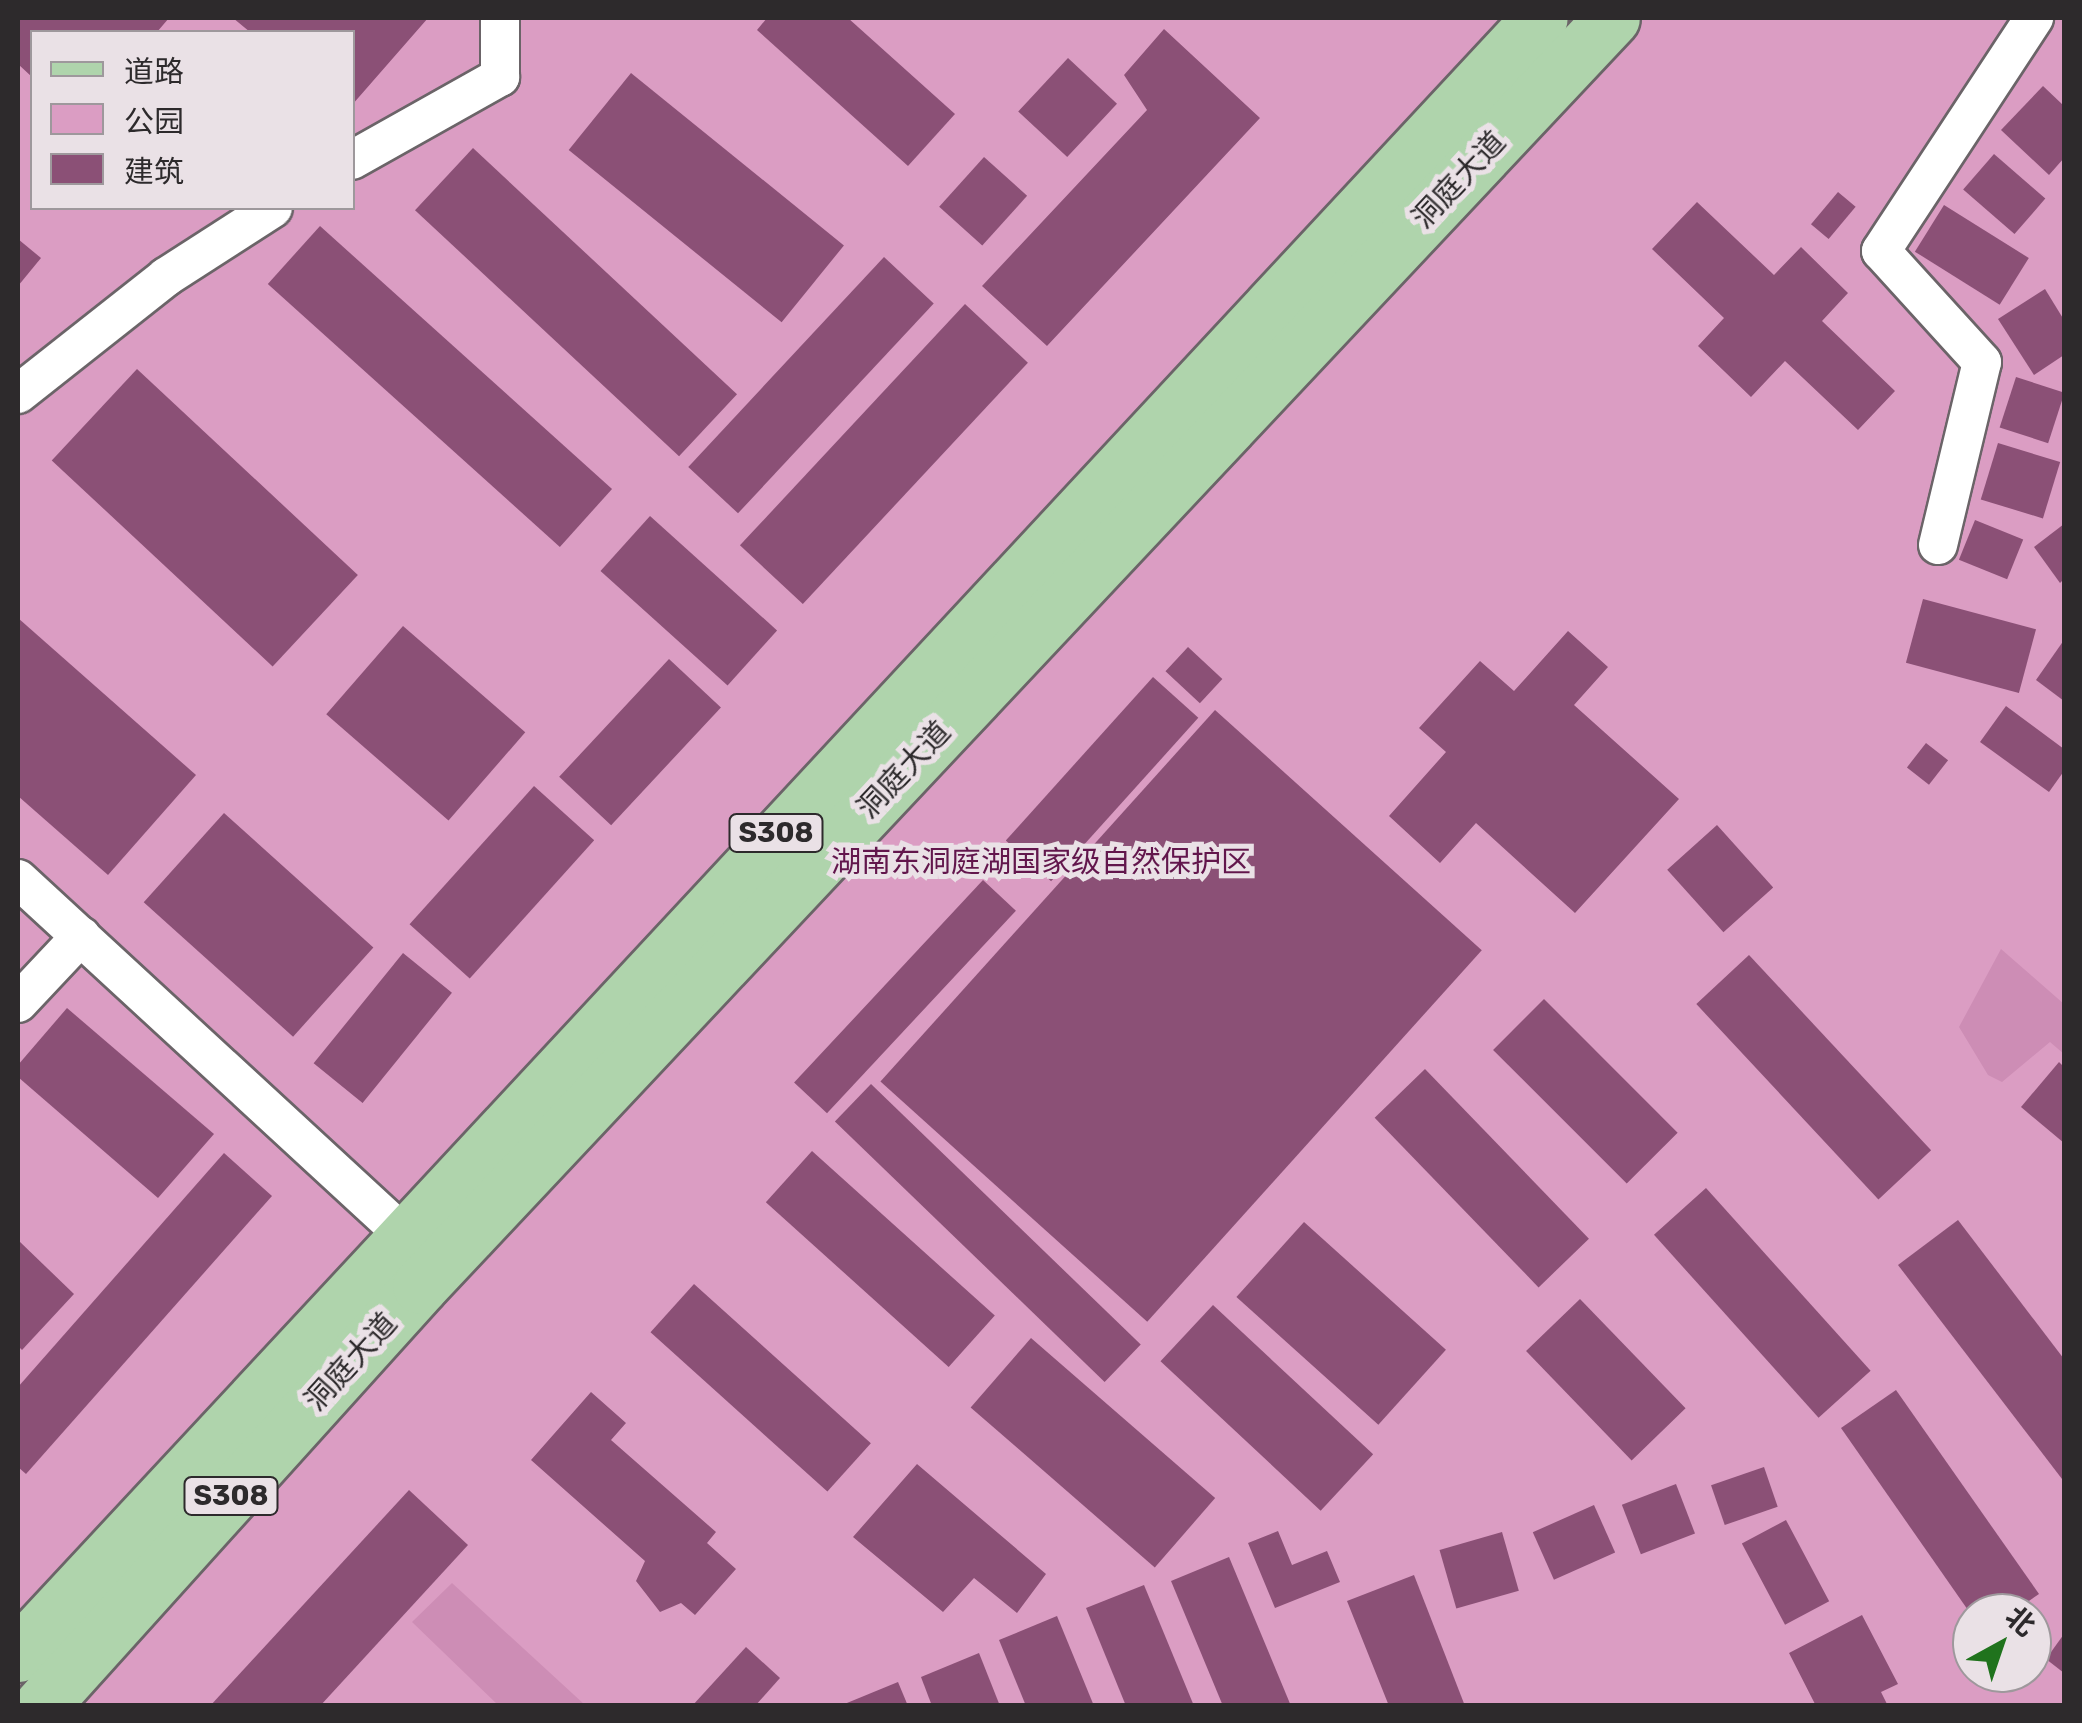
<!DOCTYPE html>
<html>
<head>
<meta charset="utf-8">
<style>
  body { margin:0 }
  #map { position:relative; width:2082px; height:1723px; overflow:hidden; background:#eae1e6; font-family:Rubik,"Noto Sans SC",sans-serif }
  div>[style] { position:absolute }
  [style*='--x'] { left:calc(var(--x)*1px); top:calc(var(--y)*1px); width:calc(var(--w)*1px); rotate:calc(var(--a)*1deg) }
  .green>* { inset:0; background:#db9dc3 }
  .forest>* { inset:0; background:#cd8db5 }
  .building>* { inset:0; background:#8b5076; transform-origin:0 0 }
  .roads { filter:drop-shadow(2px 0 #6b6468) drop-shadow(-2px 0 #6b6468) drop-shadow(0 2px #6b6468) drop-shadow(0 -2px #6b6468) }
  .street>* { height:38px; margin:-19px; padding:0 19px; transform-origin:19px; border-radius:19px; background:#fff }
  .primary>* { height:55px; margin:-27.5px; padding:0 27.5px; transform-origin:27.5px; border-radius:27.5px; background:#afd4ac }
  span { translate:-50% -50%; white-space:nowrap; text-align:center; line-height:1.15; -webkit-text-stroke:10px #eae1e6; paint-order:stroke }
  .shield-label span { padding:2px 8px; background:#eae1e6; border:2px solid; border-radius:8px; -webkit-text-stroke-width:0 }
  .shield-label { font-size:28px; color:#2d2a2c; font-weight:700 }
  .street-label { font-size:30px; color:#2d2a2c }
  .park-label { font-size:30px; color:#62164c }
  .frame { position:absolute; inset:0; border:20px solid #2d2a2c; pointer-events:none }
  .legend { position:absolute; left:30px; top:30px; width:325px; height:180px; box-sizing:border-box; background:#eae1e6; border:2px solid #9e989c; margin:0; padding:12px 18px; list-style:none; font-size:30px; color:#2d2a2c }
  .legend li { display:flex; align-items:center; gap:20px; height:50px }
  .legend b { width:50px; border:2px solid #9e989c }
  .north { position:absolute; left:1952px; top:1593px; width:100px; height:100px; box-sizing:border-box; background:#eae1e6; border:2px solid #9e989c; border-radius:50%; rotate:40deg; font-size:28px; font-weight:700; line-height:40px; text-align:center; color:#2d2a2c }
  .north::after { content:''; display:block; margin:auto; width:35px; height:45px; background:#20731d; clip-path:polygon(50% 0,100% 100%,50% 72%,0 100%) }
</style>
</head>
<body>
<div id="map">
  <div class="green">
    <i style="clip-path:polygon(evenodd,18px 18px,2064px 18px,2064px 1705px,18px 1705px,18px 18px,32px 32px,352px 32px,352px 208px,32px 208px,32px 32px,18px 18px,1972px 1613px,2032px 1613px,2032px 1673px,1972px 1673px,1972px 1613px)"></i>
  </div>
  <div class="forest">
    <i style="clip-path:polygon(2001px 949px,2064px 1004px,2064px 1054px,2050px 1042px,2002px 1082px,1988px 1075px,1959px 1027px)"></i>
    <i style="clip-path:polygon(452px 1583px,585px 1705px,498px 1705px,412px 1622px)"></i>
  </div>
  <div class="building">
    <i style="clip-path:polygon(18px 18px,169px 18px,157px 32px,32px 32px,32px 77px,18px 64px)"></i>
    <i style="clip-path:polygon(233px 18px,428px 18px,352px 105px,352px 32px,250px 32px)"></i>
    <i style="clip-path:polygon(767px 18px,848px 18px,955px 114px,908px 166px,757px 30px)"></i>
    <i style="clip-path:polygon(1164px 29px,1260px 118px,1047px 346px,982px 286px,1147px 110px,1124px 75px)"></i>
    <i style="left:1068px;top:58px;width:67px;height:73px;rotate:43deg"></i>
    <i style="left:631px;top:73px;width:274px;height:99px;rotate:39deg"></i>
    <i style="clip-path:polygon(2043px 86px,2064px 106px,2064px 158px,2049px 175px,2001px 130px)"></i>
    <i style="left:473px;top:148px;width:361px;height:85px;rotate:43deg"></i>
    <i style="left:1994px;top:154px;width:68px;height:47px;rotate:41deg"></i>
    <i style="left:984px;top:157px;width:58px;height:67px;rotate:42deg"></i>
    <i style="left:1838px;top:192px;width:23px;height:42px;rotate:40deg"></i>
    <i style="clip-path:polygon(1697px 202px,1774px 275px,1801px 247px,1848px 293px,1822px 321px,1895px 391px,1858px 430px,1785px 361px,1751px 397px,1698px 346px,1724px 318px,1652px 249px)"></i>
    <i style="left:1944px;top:205px;width:100px;height:55px;rotate:32deg"></i>
    <i style="left:320px;top:226px;width:393px;height:78px;rotate:42deg"></i>
    <i style="clip-path:polygon(18px 239px,41px 258px,18px 286px)"></i>
    <i style="left:884px;top:257px;width:68px;height:287px;rotate:43deg"></i>
    <i style="clip-path:polygon(2045px 289px,2064px 320px,2064px 355px,2034px 375px,1998px 319px)"></i>
    <i style="left:965px;top:304px;width:86px;height:330px;rotate:43deg"></i>
    <i style="left:137px;top:369px;width:302px;height:125px;rotate:43deg"></i>
    <i style="left:2016px;top:377px;width:51px;height:53px;rotate:18deg"></i>
    <i style="left:1998px;top:443px;width:65px;height:59px;rotate:17deg"></i>
    <i style="left:650px;top:516px;width:171px;height:74px;rotate:42deg"></i>
    <i style="left:1975px;top:520px;width:52px;height:43px;rotate:22deg"></i>
    <i style="clip-path:polygon(2064px 524px,2064px 579px,2060px 583px,2034px 547px)"></i>
    <i style="left:1923px;top:599px;width:117px;height:66px;rotate:15deg"></i>
    <i style="clip-path:polygon(18px 618px,196px 775px,108px 875px,18px 796px)"></i>
    <i style="left:403px;top:626px;width:162px;height:117px;rotate:41deg"></i>
    <i style="clip-path:polygon(1568px 631px,1608px 667px,1574px 705px,1679px 799px,1575px 913px,1476px 823px,1440px 863px,1389px 816px,1446px 752px,1419px 728px,1480px 661px,1514px 691px)"></i>
    <i style="clip-path:polygon(2064px 640px,2064px 701px,2036px 680px)"></i>
    <i style="left:1188px;top:647px;width:47px;height:33px;rotate:43deg"></i>
    <i style="left:669px;top:659px;width:71px;height:161px;rotate:43deg"></i>
    <i style="left:1153px;top:677px;width:61px;height:220px;rotate:42deg"></i>
    <i style="clip-path:polygon(2006px 706px,2064px 749px,2064px 771px,2049px 792px,1980px 742px)"></i>
    <i style="left:1215px;top:710px;width:359px;height:500px;rotate:42deg"></i>
    <i style="left:1926px;top:743px;width:28px;height:31px;rotate:38deg"></i>
    <i style="left:534px;top:786px;width:81px;height:186px;rotate:42deg"></i>
    <i style="left:224px;top:813px;width:201px;height:120px;rotate:42deg"></i>
    <i style="left:1717px;top:825px;width:84px;height:67px;rotate:48deg"></i>
    <i style="left:983px;top:880px;width:45px;height:277px;rotate:43deg"></i>
    <i style="left:403px;top:953px;width:63px;height:142px;rotate:39deg"></i>
    <i style="left:1749px;top:955px;width:267px;height:72px;rotate:47deg"></i>
    <i style="left:1544px;top:999px;width:189px;height:72px;rotate:45deg"></i>
    <i style="clip-path:polygon(67px 1008px,214px 1134px,158px 1198px,18px 1077px,18px 1065px)"></i>
    <i style="clip-path:polygon(2059px 1062px,2064px 1067px,2064px 1143px,2021px 1107px)"></i>
    <i style="left:1425px;top:1069px;width:236px;height:70px;rotate:46deg"></i>
    <i style="left:871px;top:1084px;width:375px;height:52px;rotate:44deg"></i>
    <i style="left:812px;top:1151px;width:246px;height:69px;rotate:42deg"></i>
    <i style="clip-path:polygon(224px 1153px,272px 1196px,26px 1474px,18px 1467px,18px 1387px)"></i>
    <i style="left:1706px;top:1188px;width:246px;height:70px;rotate:48deg"></i>
    <i style="clip-path:polygon(1958px 1220px,2064px 1359px,2062px 1479px,1898px 1265px)"></i>
    <i style="left:1304px;top:1222px;width:191px;height:101px;rotate:42deg"></i>
    <i style="clip-path:polygon(18px 1240px,74px 1294px,22px 1350px,18px 1346px)"></i>
    <i style="left:694px;top:1284px;width:238px;height:65px;rotate:42deg"></i>
    <i style="left:1580px;top:1299px;width:152px;height:75px;rotate:46deg"></i>
    <i style="left:1213px;top:1305px;width:219px;height:77px;rotate:43deg"></i>
    <i style="left:1031px;top:1338px;width:244px;height:92px;rotate:41deg"></i>
    <i style="clip-path:polygon(1896px 1390px,2039px 1594px,2011px 1613px,1970px 1613px,1841px 1428px)"></i>
    <i style="clip-path:polygon(591px 1392px,626px 1423px,611px 1440px,716px 1532px,707px 1543px,736px 1569px,695px 1615px,681px 1603px,660px 1612px,636px 1581px,645px 1561px,531px 1460px)"></i>
    <i style="clip-path:polygon(917px 1464px,1046px 1574px,1017px 1613px,974px 1578px,943px 1612px,853px 1537px)"></i>
    <i style="left:1764px;top:1467px;width:42px;height:56px;rotate:71deg"></i>
    <i style="left:1676px;top:1484px;width:53px;height:58px;rotate:69deg"></i>
    <i style="clip-path:polygon(409px 1490px,468px 1545px,320px 1706px,210px 1706px)"></i>
    <i style="left:1594px;top:1505px;width:52px;height:67px;rotate:66deg"></i>
    <i style="left:1786px;top:1520px;width:92px;height:50px;rotate:62deg"></i>
    <i style="clip-path:polygon(1278px 1531px,1292px 1565px,1327px 1551px,1340px 1582px,1275px 1608px,1248px 1543px)"></i>
    <i style="left:1502px;top:1532px;width:61px;height:65px;rotate:74deg"></i>
    <i style="clip-path:polygon(1229px 1557px,1291px 1706px,1223px 1706px,1171px 1581px)"></i>
    <i style="clip-path:polygon(1414px 1575px,1465px 1706px,1389px 1706px,1347px 1601px)"></i>
    <i style="clip-path:polygon(1144px 1585px,1194px 1706px,1126px 1706px,1086px 1608px)"></i>
    <i style="clip-path:polygon(1862px 1615px,1898px 1684px,1881px 1692px,1888px 1706px,1816px 1706px,1789px 1653px)"></i>
    <i style="clip-path:polygon(1057px 1616px,1094px 1706px,1026px 1706px,999px 1640px)"></i>
    <i style="clip-path:polygon(2064px 1634px,2064px 1673px,2046px 1659px)"></i>
    <i style="clip-path:polygon(746px 1647px,780px 1678px,755px 1706px,692px 1706px)"></i>
    <i style="clip-path:polygon(979px 1653px,1000px 1706px,932px 1706px,921px 1677px)"></i>
    <i style="clip-path:polygon(898px 1682px,908px 1706px,842px 1706px,842px 1705px)"></i>
  </div>
  <div class="roads">
    <div class="street">
      <i style="--x:352;--y:160;--w:170;--a:-29.3"></i>
      <i style="--x:500;--y:77;--w:59;--a:-90"></i>
      <i style="--x:18;--y:394;--w:189;--a:-38.3"></i>
      <i style="--x:166;--y:277;--w:127;--a:-32.8"></i>
      <i style="--x:1938;--y:545;--w:188;--a:-76.5"></i>
      <i style="--x:1982;--y:362;--w:150;--a:-132.3"></i>
      <i style="--x:1881;--y:251;--w:279;--a:-56.7"></i>
      <i style="--x:18;--y:879;--w:522;--a:42.67"></i>
      <i style="--x:18;--y:1003;--w:92;--a:-46.8"></i>
    </div>
    <div class="primary">
      <i style="--x:18;--y:1654;--w:2234;--a:-47.07"></i>
      <i style="--x:41;--y:1706;--w:566;--a:-47.94"></i>
      <i style="--x:420;--y:1286;--w:1740;--a:-46.77"></i>
    </div>
  </div>
  <div class="shield-label">
    <span style="left:776px;top:833px">S308</span>
    <span style="left:231px;top:1496px">S308</span>
  </div>
  <div class="street-label">
    <span style="left:1459px;top:180px;rotate:-47deg">洞庭大道</span>
    <span style="left:904px;top:770px;rotate:-47deg">洞庭大道</span>
    <span style="left:351px;top:1362px;rotate:-48deg">洞庭大道</span>
  </div>
  <div class="park-label">
    <span style="left:1041px;top:862px">湖南东洞庭湖国家级自然保护区</span>
  </div>
  <div class="frame"></div>
  <ul class="legend">
  <li><b style="height:12px;background:#afd4ac"></b>道路</li>
  <li><b style="height:28px;background:#db9dc3"></b>公园</li>
  <li><b style="height:28px;background:#8b5076"></b>建筑</li>
  </ul>
  <div class="north">北</div>
</div>
</body>
</html>
